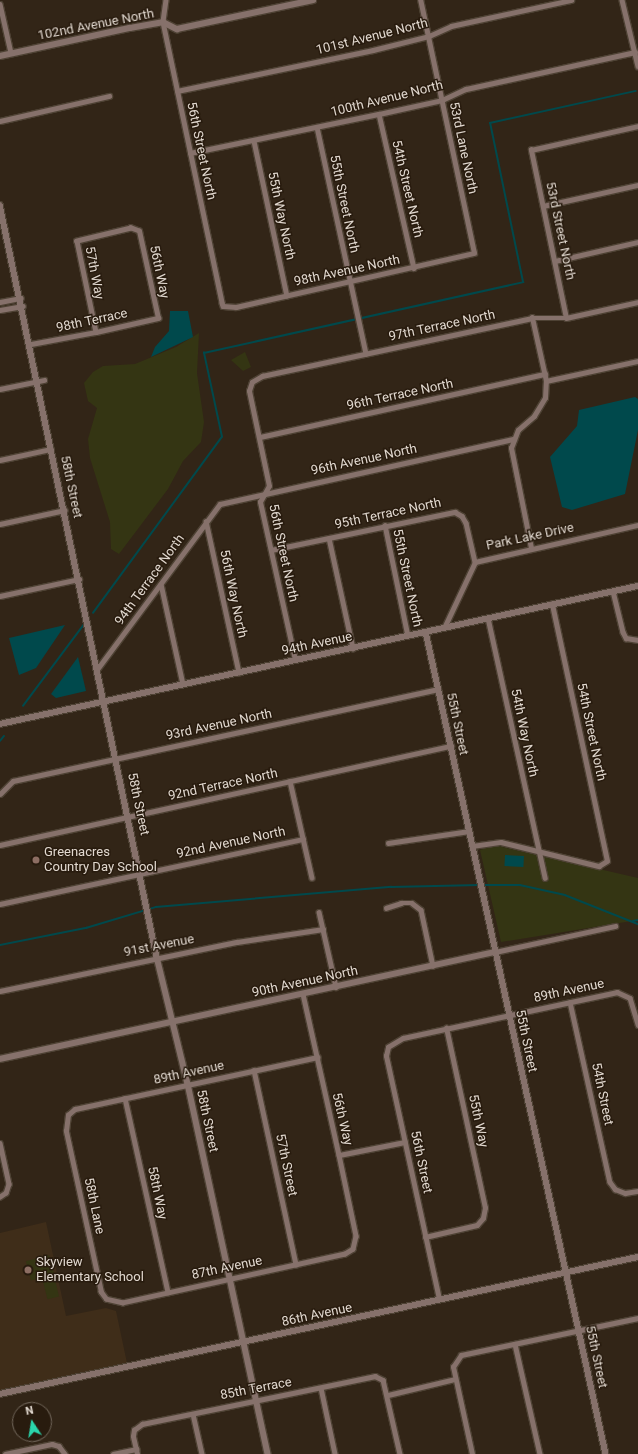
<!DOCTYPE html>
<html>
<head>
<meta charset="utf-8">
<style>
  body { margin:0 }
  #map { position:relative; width:638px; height:1454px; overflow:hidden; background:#322517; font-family:Roboto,sans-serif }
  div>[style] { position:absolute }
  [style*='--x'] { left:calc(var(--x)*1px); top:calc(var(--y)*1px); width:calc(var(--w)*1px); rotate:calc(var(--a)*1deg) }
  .built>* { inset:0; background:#3f2d19 }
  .green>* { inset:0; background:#343513; transform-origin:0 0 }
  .water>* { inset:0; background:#00494c; transform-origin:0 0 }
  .stream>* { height:1.5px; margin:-0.75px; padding:0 0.75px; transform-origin:0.75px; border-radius:0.75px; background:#00494c }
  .roads { filter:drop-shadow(1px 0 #4e4234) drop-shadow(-1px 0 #4e4234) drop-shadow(0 1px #4e4234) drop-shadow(0 -1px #4e4234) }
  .minor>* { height:4.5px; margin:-2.25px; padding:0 2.25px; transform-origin:2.25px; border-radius:2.25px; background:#86716b }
  .tertiary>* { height:5.5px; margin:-2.75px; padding:0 2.75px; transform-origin:2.75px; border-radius:2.75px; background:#86716b }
  .dots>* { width:11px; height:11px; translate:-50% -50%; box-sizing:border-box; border:2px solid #281b0e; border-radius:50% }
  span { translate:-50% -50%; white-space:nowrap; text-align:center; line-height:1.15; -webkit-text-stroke:3px #281b0e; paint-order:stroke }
  .street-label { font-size:13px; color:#e1d8cf }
  .poi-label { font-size:13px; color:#e1d8cf }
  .left { translate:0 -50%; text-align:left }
  .north { position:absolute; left:12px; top:1402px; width:40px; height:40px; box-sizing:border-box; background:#281b0e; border:1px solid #72675b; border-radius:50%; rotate:348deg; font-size:11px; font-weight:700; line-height:16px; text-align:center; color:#e1d8cf }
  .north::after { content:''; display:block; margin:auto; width:14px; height:18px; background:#2ad5ac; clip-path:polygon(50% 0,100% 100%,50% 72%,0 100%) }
</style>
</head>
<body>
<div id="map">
  <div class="built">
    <i style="clip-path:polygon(46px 1222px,66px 1316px,106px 1308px,116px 1311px,127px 1363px,0 1390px,0 1233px)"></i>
  </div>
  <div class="green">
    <i style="clip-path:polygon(199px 333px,197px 373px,204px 422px,201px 442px,183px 461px,168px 489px,119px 554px,111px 549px,110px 522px,90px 458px,88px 439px,97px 408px,88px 401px,84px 383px,93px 372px,103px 366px,135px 364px,176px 347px)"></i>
    <i style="clip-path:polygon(245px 352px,251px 367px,243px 371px,231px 360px)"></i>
    <i style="clip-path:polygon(494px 845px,537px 855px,544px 881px,549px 880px,543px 856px,638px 878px,638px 920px,501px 942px,480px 850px)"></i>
    <i style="left:49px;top:1255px;width:20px;height:24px;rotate:75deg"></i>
    <i style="left:54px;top:1276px;width:21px;height:12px;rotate:76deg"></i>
  </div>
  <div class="water">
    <i style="clip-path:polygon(170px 311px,188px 311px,193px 337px,151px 357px,155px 347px,169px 331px)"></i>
    <i style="clip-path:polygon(635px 397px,638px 399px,638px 430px,625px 494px,572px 510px,562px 507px,550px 457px,577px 426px,579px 410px)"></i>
    <i style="clip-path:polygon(65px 625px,36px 668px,19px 675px,9px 638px)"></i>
    <i style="clip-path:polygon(78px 657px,86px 691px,56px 698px,51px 694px)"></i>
    <i style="left:505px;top:855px;width:19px;height:11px;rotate:3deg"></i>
  </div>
  <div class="stream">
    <i style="--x:93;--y:613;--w:218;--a:-53.8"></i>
    <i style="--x:222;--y:437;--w:86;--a:-102.1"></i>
    <i style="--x:204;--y:353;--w:327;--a:-12.5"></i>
    <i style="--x:523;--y:282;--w:162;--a:-101.7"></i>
    <i style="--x:490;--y:123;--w:149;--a:-12.4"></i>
    <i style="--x:23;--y:706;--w:104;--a:-53.2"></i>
    <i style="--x:0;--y:741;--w:6;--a:-51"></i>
    <i style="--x:483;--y:885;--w:37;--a:0"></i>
    <i style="--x:520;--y:885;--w:46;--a:12.5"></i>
    <i style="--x:565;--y:895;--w:79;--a:21.7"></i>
    <i style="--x:633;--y:921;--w:5;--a:-11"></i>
    <i style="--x:0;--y:945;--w:88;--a:-11.2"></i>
    <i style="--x:86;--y:928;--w:73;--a:-16.7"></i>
    <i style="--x:156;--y:907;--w:236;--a:-4.9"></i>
    <i style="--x:391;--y:887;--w:88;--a:-1.3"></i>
  </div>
  <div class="roads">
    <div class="minor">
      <i style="--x:166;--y:0;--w:22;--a:98"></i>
      <i style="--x:163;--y:22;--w:287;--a:78.1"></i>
      <i style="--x:222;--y:303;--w:3;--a:72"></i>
      <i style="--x:223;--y:306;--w:13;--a:4"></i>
      <i style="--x:236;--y:307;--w:244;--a:-12.8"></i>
      <i style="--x:474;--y:253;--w:259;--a:-102"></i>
      <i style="--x:622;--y:0;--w:68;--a:76.4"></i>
      <i style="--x:0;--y:4;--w:50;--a:77.3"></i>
      <i style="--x:177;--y:91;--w:200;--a:-11.8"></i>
      <i style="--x:373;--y:50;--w:58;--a:-14"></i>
      <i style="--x:429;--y:36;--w:24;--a:-24"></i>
      <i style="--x:451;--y:26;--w:123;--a:-12.2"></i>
      <i style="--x:379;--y:114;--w:158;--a:77.2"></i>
      <i style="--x:0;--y:121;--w:112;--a:-12.9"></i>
      <i style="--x:317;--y:127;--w:232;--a:77.8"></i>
      <i style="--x:254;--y:141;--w:158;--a:78"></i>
      <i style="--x:190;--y:153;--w:193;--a:-11.7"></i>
      <i style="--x:379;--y:114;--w:65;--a:-12.5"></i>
      <i style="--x:442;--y:100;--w:26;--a:-25"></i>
      <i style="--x:466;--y:89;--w:173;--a:-12.3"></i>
      <i style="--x:543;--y:206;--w:97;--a:-12.5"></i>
      <i style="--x:555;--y:261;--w:85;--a:-12.9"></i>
      <i style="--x:0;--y:302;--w:21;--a:-11"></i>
      <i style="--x:0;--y:310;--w:23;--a:-10"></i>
      <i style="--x:566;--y:318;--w:172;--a:-101.8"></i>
      <i style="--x:531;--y:150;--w:110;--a:-12.6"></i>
      <i style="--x:31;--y:344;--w:66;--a:-10.5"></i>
      <i style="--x:96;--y:332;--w:64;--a:-12.7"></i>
      <i style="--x:158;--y:318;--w:89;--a:-102.3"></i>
      <i style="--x:139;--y:231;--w:9;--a:-159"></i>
      <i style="--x:131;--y:228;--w:56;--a:166.5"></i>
      <i style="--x:77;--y:241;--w:93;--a:78.2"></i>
      <i style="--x:546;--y:381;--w:94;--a:-12.3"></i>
      <i style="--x:0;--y:389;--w:45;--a:-11.6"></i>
      <i style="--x:260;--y:437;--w:292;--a:-12.5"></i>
      <i style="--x:0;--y:460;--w:52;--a:-12.2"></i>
      <i style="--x:206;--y:521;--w:155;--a:77.7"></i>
      <i style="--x:0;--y:524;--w:66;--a:-12.2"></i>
      <i style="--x:385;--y:525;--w:113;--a:78.3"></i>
      <i style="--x:329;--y:538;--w:113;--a:77.7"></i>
      <i style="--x:531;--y:548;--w:102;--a:-101.3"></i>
      <i style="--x:511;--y:448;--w:19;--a:-69"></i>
      <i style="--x:518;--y:430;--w:21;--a:-41"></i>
      <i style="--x:534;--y:416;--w:21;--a:-59"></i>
      <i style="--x:545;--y:398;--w:17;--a:-87"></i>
      <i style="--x:546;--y:381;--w:65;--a:-102.5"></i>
      <i style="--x:271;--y:550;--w:188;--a:-11.7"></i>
      <i style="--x:455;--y:512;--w:8;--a:30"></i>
      <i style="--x:462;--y:516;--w:8;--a:60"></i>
      <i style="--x:466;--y:523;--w:40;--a:77"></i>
      <i style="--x:161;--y:584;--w:102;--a:77.6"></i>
      <i style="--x:613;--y:591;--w:42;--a:76.3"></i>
      <i style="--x:623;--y:632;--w:7;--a:63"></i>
      <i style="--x:626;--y:638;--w:12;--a:9"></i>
      <i style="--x:0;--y:596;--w:81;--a:-12.1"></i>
      <i style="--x:488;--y:618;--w:266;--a:77.6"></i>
      <i style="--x:444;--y:628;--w:73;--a:-64.8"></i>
      <i style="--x:475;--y:562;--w:167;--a:-12.8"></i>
      <i style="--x:295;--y:660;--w:162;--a:-102.5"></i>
      <i style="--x:260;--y:502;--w:18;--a:-61"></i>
      <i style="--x:269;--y:486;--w:97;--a:-101.9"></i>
      <i style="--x:249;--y:391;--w:9;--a:-72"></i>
      <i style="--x:252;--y:382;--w:12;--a:-31"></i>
      <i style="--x:262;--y:376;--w:276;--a:-12.1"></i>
      <i style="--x:532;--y:318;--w:34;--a:0"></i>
      <i style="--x:566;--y:318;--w:74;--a:-12.5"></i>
      <i style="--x:98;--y:668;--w:204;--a:-53.4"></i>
      <i style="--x:220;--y:504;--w:301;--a:-12.5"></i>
      <i style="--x:290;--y:781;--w:99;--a:77.2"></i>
      <i style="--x:0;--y:794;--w:18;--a:-45"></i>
      <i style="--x:13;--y:781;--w:435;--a:-12.2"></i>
      <i style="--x:388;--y:843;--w:82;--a:-8.4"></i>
      <i style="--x:0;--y:845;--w:462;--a:-12.4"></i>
      <i style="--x:472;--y:846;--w:29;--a:-8"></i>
      <i style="--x:501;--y:842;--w:101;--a:13.8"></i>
      <i style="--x:599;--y:866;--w:9;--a:-32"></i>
      <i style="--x:607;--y:861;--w:263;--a:-102.1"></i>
      <i style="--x:0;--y:904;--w:310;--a:-12.1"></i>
      <i style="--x:386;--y:908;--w:16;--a:-18"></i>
      <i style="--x:401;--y:903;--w:11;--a:0"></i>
      <i style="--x:412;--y:903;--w:11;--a:38"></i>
      <i style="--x:421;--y:910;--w:57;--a:77.9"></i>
      <i style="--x:319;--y:912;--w:77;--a:77.2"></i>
      <i style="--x:495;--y:952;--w:123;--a:-12.2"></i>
      <i style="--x:0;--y:991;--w:242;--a:-11.7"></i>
      <i style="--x:237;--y:942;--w:87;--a:-8.6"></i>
      <i style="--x:303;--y:994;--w:165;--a:77.4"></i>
      <i style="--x:339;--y:1155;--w:83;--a:78.1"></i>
      <i style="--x:356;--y:1236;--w:13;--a:103"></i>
      <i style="--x:353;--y:1249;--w:9;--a:148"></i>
      <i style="--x:345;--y:1254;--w:227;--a:167.6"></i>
      <i style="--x:123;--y:1303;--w:17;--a:-167"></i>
      <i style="--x:106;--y:1299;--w:9;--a:-126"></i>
      <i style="--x:101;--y:1292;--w:165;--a:-102.3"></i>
      <i style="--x:66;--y:1131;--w:16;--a:-83"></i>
      <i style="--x:68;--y:1115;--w:9;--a:-41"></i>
      <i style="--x:75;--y:1109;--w:248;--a:-12.1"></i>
      <i style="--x:570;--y:1002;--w:184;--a:77.5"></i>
      <i style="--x:610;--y:1182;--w:9;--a:54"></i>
      <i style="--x:615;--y:1189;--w:11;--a:22"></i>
      <i style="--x:625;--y:1193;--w:13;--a:-9"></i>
      <i style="--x:254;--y:1070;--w:199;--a:77.8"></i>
      <i style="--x:125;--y:1098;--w:199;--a:77.5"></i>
      <i style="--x:0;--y:1143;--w:42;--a:77.6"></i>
      <i style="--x:9;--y:1184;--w:9;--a:108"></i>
      <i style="--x:6;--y:1193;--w:7;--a:146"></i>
      <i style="--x:339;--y:1155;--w:67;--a:-11.1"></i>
      <i style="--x:425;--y:1237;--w:53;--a:-13"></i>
      <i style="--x:477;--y:1225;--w:9;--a:-49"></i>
      <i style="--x:483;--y:1218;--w:10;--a:-79"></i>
      <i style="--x:485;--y:1208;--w:184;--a:-102.2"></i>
      <i style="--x:439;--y:1299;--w:249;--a:-102.3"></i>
      <i style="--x:386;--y:1056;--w:9;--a:-77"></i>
      <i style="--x:388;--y:1047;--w:17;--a:-31"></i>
      <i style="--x:403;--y:1038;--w:219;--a:-12.1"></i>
      <i style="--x:617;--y:992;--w:14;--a:25"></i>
      <i style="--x:630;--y:998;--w:28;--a:73"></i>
      <i style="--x:515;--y:1344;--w:113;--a:77.2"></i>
      <i style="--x:321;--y:1388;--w:67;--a:78"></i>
      <i style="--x:388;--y:1395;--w:69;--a:-13.4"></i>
      <i style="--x:193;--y:1414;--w:41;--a:77.3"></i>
      <i style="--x:5;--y:1454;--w:48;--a:-12"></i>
      <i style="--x:52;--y:1444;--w:7;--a:16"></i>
      <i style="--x:59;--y:1446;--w:10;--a:53"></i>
      <i style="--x:113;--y:1454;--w:24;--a:-12"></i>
      <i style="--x:137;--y:1454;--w:18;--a:-103"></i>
      <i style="--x:133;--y:1436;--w:6;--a:-81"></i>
      <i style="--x:134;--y:1430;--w:10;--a:-37"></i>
      <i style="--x:142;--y:1424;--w:238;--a:-11.6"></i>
      <i style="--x:375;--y:1376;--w:9;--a:27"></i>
      <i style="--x:383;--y:1380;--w:76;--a:77.1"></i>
      <i style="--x:472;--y:1454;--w:89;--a:-102.3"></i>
      <i style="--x:453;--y:1367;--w:14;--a:-56"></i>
      <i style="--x:461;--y:1355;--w:181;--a:-11.8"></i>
    </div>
    <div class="tertiary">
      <i style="--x:0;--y:56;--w:133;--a:-12.2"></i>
      <i style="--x:130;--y:28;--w:34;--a:-10"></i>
      <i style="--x:163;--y:22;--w:16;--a:27"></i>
      <i style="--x:177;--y:29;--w:139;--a:-12"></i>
      <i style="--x:0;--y:205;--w:768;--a:78.21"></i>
      <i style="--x:157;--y:957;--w:131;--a:76.3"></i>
      <i style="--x:188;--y:1084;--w:379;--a:77.8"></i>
      <i style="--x:426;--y:632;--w:841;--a:77.65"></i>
      <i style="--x:0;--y:724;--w:653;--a:-12.21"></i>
      <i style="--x:0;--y:1059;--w:506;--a:-12.2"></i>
      <i style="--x:0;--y:1394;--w:653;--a:-12.12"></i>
    </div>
  </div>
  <div class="dots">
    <i style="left:36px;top:860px;background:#8d6e63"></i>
    <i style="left:28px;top:1270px;background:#8d6e63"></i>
  </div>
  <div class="street-label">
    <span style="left:96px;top:25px;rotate:-11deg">102nd Avenue North</span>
    <span style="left:372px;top:37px;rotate:-14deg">101st Avenue North</span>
    <span style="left:387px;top:99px;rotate:-14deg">100th Avenue North</span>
    <span style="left:463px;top:148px;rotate:78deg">53rd Lane North</span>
    <span style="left:201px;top:151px;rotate:78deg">56th Street North</span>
    <span style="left:407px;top:189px;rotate:77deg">54th Street North</span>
    <span style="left:344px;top:204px;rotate:78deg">55th Street North</span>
    <span style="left:281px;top:216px;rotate:78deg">55th Way North</span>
    <span style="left:560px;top:231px;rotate:78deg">53rd Street North</span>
    <span style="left:347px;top:271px;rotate:-12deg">98th Avenue North</span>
    <span style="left:159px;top:272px;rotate:78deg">56th Way</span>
    <span style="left:94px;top:273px;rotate:79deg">57th Way</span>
    <span style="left:92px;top:321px;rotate:-12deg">98th Terrace</span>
    <span style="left:442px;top:326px;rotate:-12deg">97th Terrace North</span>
    <span style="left:400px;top:395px;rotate:-12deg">96th Terrace North</span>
    <span style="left:364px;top:460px;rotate:-12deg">96th Avenue North</span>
    <span style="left:71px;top:487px;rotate:78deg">58th Street</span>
    <span style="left:388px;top:514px;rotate:-12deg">95th Terrace North</span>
    <span style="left:530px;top:537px;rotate:-12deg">Park Lake Drive</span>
    <span style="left:283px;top:553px;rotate:78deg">56th Street North</span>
    <span style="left:407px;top:578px;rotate:78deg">55th Street North</span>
    <span style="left:150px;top:580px;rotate:-54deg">94th Terrace North</span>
    <span style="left:233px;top:594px;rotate:78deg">56th Way North</span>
    <span style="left:317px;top:644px;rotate:-12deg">94th Avenue</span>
    <span style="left:457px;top:724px;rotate:78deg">55th Street</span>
    <span style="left:219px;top:725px;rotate:-12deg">93rd Avenue North</span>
    <span style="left:591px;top:732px;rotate:78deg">54th Street North</span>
    <span style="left:524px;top:733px;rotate:78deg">54th Way North</span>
    <span style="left:223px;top:785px;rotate:-12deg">92nd Terrace North</span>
    <span style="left:138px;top:804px;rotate:78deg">58th Street</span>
    <span style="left:231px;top:843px;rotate:-12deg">92nd Avenue North</span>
    <span style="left:159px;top:946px;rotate:-11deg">91st Avenue</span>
    <span style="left:305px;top:982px;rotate:-12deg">90th Avenue North</span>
    <span style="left:569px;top:991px;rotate:-12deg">89th Avenue</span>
    <span style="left:526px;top:1041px;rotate:78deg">55th Street</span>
    <span style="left:189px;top:1073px;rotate:-12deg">89th Avenue</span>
    <span style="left:602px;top:1094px;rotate:78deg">54th Street</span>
    <span style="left:342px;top:1119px;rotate:77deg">56th Way</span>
    <span style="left:207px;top:1121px;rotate:78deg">58th Street</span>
    <span style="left:478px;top:1121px;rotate:78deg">55th Way</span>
    <span style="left:421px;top:1162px;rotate:78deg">56th Street</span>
    <span style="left:286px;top:1165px;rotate:78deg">57th Street</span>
    <span style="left:157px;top:1193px;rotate:78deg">58th Way</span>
    <span style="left:94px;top:1206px;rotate:78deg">58th Lane</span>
    <span style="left:227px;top:1268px;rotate:-12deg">87th Avenue</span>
    <span style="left:317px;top:1315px;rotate:-12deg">86th Avenue</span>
    <span style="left:596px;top:1357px;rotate:78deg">55th Street</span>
    <span style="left:256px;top:1389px;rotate:-11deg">85th Terrace</span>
  </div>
  <div class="poi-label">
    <span class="left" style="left:44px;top:860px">Greenacres<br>Country Day School</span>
    <span class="left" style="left:36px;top:1270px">Skyview<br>Elementary School</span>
  </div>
  <div class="north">N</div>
</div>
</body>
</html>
